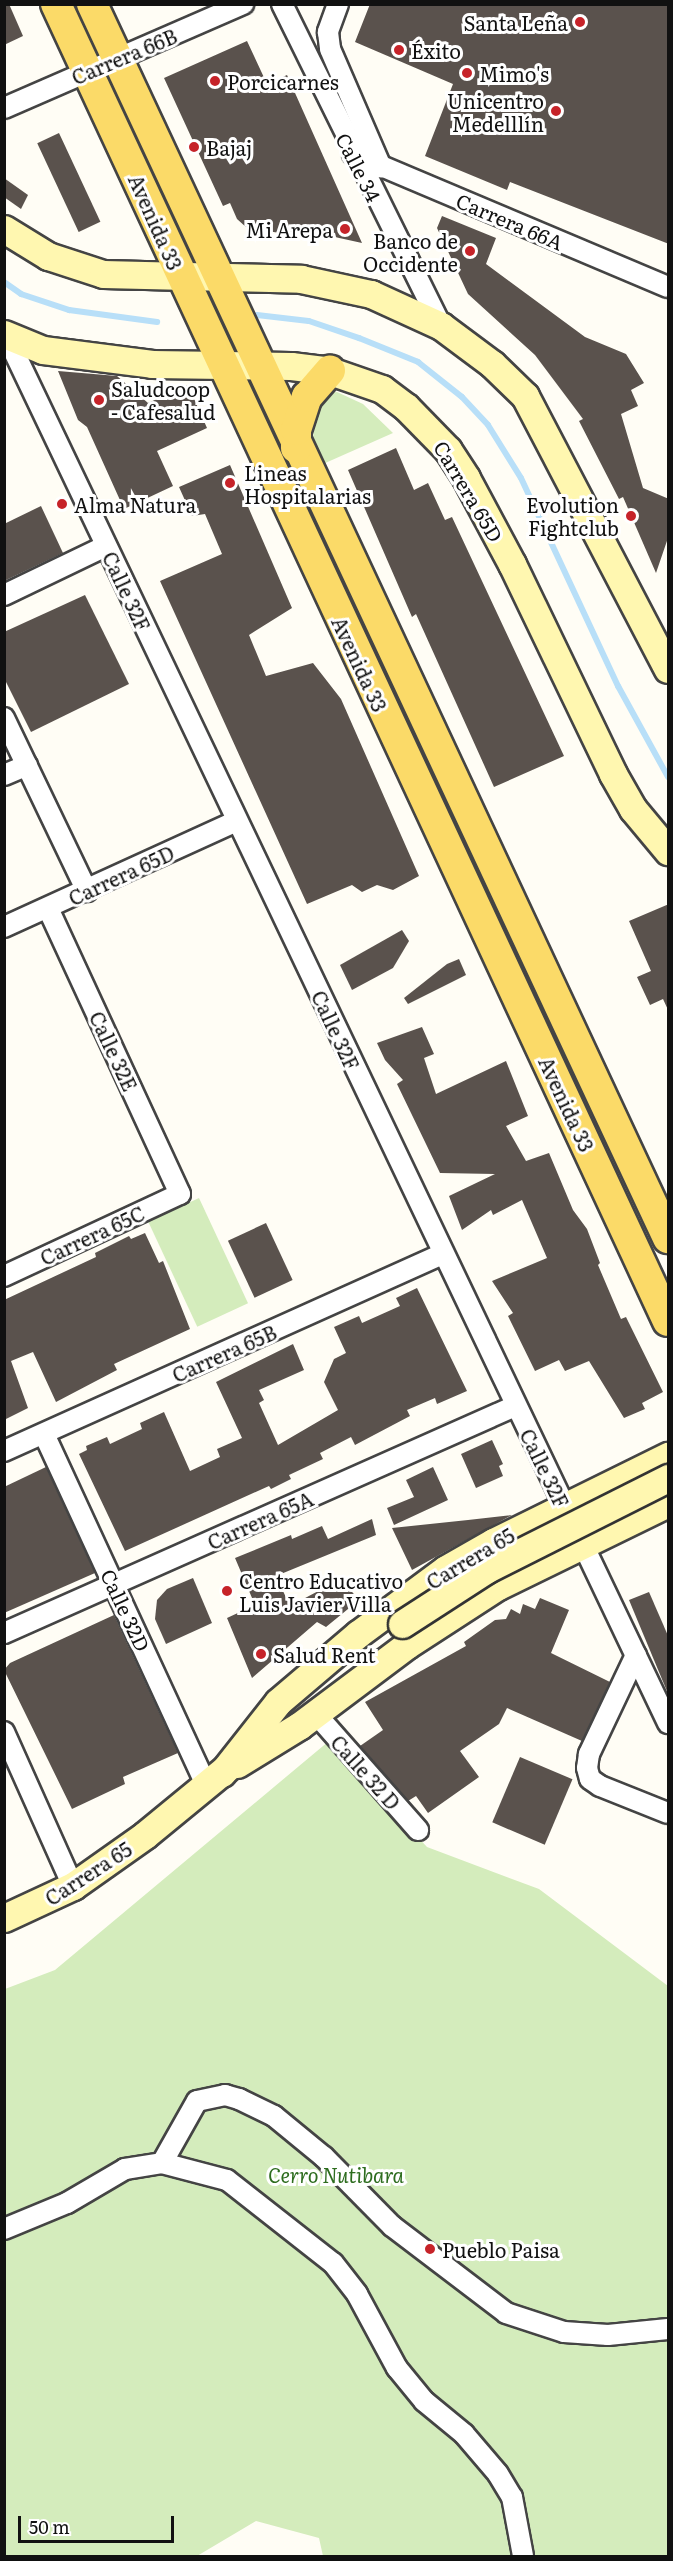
<!DOCTYPE html>
<html>
<head>
<meta charset="utf-8">
<style>
  body { margin:0 }
  #map { position:relative; width:673px; height:2561px; overflow:hidden; background:#fffdf5; font-family:Literata,serif }
  div>[style] { position:absolute }
  [style*='--x'] { left:calc(var(--x)*1px); top:calc(var(--y)*1px); width:calc(var(--w)*1px); rotate:calc(var(--a)*1deg) }
  .green>* { inset:0; background:#d4ecbc; transform-origin:0 0 }
  .stream>* { height:6px; margin:-3px; padding:0 3px; transform-origin:3px; border-radius:3px; background:#b8dff8 }
  .building>* { inset:0; background:#5a524d; transform-origin:0 0 }
  .roads { filter:drop-shadow(2px 0 #444) drop-shadow(-2px 0 #444) drop-shadow(0 2px #444) drop-shadow(0 -2px #444) }
  .street>* { height:20px; margin:-10px; padding:0 10px; transform-origin:10px; border-radius:10px; background:#fff }
  .secondary>* { height:27px; margin:-13.5px; padding:0 13.5px; transform-origin:13.5px; border-radius:13.5px; background:#fff7b0 }
  .primary>* { height:30px; margin:-15px; padding:0 15px; transform-origin:15px; border-radius:15px; background:#fbda68 }
  .bridges { filter:drop-shadow(2px 0 #333) drop-shadow(-2px 0 #333) drop-shadow(0 2px #333) drop-shadow(0 -2px #333) }
  .secondary-bridge>* { height:27px; margin:-13.5px; padding:0 13.5px; transform-origin:13.5px; border-radius:13.5px; background:#fff7b0 }
  .dots>* { width:16px; height:16px; translate:-50% -50%; box-sizing:border-box; border:3px solid #fff; border-radius:50% }
  span { translate:-50% -50%; white-space:nowrap; text-align:center; line-height:1.15; -webkit-text-stroke:6px #fff; paint-order:stroke }
  .poi-label { font-size:20px; color:#111 }
  .right { translate:-100% -50%; text-align:right }
  .left { translate:0 -50%; text-align:left }
  .street-label { font-size:20px; color:#111 }
  .park-label { font-size:20px; color:#2d6c1e; font-style:italic }
  .frame { position:absolute; inset:0; border:6px solid #111; pointer-events:none }
  .scale { position:absolute; left:18px; top:2516px; width:156px; height:27px; box-sizing:border-box; border:3px solid #111; border-top:0; padding-left:8px; font-size:18px; line-height:21px; white-space:nowrap; color:#111; -webkit-text-stroke:4px #fff; paint-order:stroke }
</style>
</head>
<body>
<div id="map">
  <div class="green">
    <i style="clip-path:polygon(337px 392px,363px 404px,393px 433px,323px 464px,313px 440px,315px 408px,330px 393px)"></i>
    <i style="left:199px;top:1198px;width:116px;height:56px;rotate:65deg"></i>
    <i style="clip-path:polygon(329px 1741px,427px 1847px,539px 1889px,668px 1986px,668px 2556px,323px 2556px,319px 2538px,256px 2521px,197px 2556px,5px 2556px,5px 1989px,55px 1970px)"></i>
  </div>
  <div class="stream">
    <i style="--x:4;--y:282;--w:21;--a:35"></i>
    <i style="--x:21;--y:294;--w:51;--a:18.4"></i>
    <i style="--x:69;--y:310;--w:89;--a:7.8"></i>
    <i style="--x:257;--y:315;--w:52;--a:6.6"></i>
    <i style="--x:309;--y:321;--w:53;--a:18.8"></i>
    <i style="--x:359;--y:338;--w:64;--a:22.1"></i>
    <i style="--x:418;--y:362;--w:56;--a:38.5"></i>
    <i style="--x:462;--y:397;--w:38;--a:47"></i>
    <i style="--x:488;--y:425;--w:62;--a:58.1"></i>
    <i style="--x:521;--y:478;--w:230;--a:65"></i>
    <i style="--x:618;--y:686;--w:104;--a:61.2"></i>
  </div>
  <div class="building">
    <i style="clip-path:polygon(4px 4px,9px 4px,23px 36px,4px 45px)"></i>
    <i style="clip-path:polygon(370px 4px,669px 4px,669px 244px,510px 182px,507px 190px,425px 156px,453px 84px,355px 42px)"></i>
    <i style="clip-path:polygon(247px 41px,267px 84px,287px 75px,362px 243px,294px 228px,293px 235px,247px 228px,237px 219px,230px 203px,223px 206px,164px 78px)"></i>
    <i style="left:59px;top:133px;width:98px;height:24px;rotate:65deg"></i>
    <i style="clip-path:polygon(4px 178px,28px 195px,21px 209px,4px 197px)"></i>
    <i style="clip-path:polygon(442px 216px,496px 238px,486px 264px,585px 337px,626px 354px,644px 383px,631px 390px,638px 406px,621px 414px,643px 488px,669px 499px,669px 535px,656px 573px,623px 497px,619px 499px,579px 421px,583px 419px,535px 355px,468px 294px,437px 228px)"></i>
    <i style="clip-path:polygon(58px 371px,117px 376px,148px 403px,188px 385px,207px 428px,157px 451px,173px 486px,124px 509px,87px 427px,78px 420px)"></i>
    <i style="clip-path:polygon(396px 448px,414px 490px,428px 483px,445px 520px,452px 517px,564px 756px,494px 787px,416px 614px,412px 617px,348px 470px)"></i>
    <i style="clip-path:polygon(230px 465px,292px 608px,249px 635px,266px 676px,313px 663px,341px 699px,419px 876px,393px 890px,377px 885px,362px 892px,352px 885px,307px 904px,160px 581px,222px 554px,205px 514px,192px 516px,179px 487px)"></i>
    <i style="clip-path:polygon(41px 506px,63px 553px,4px 581px,4px 524px)"></i>
    <i style="clip-path:polygon(85px 595px,129px 684px,31px 732px,4px 678px,4px 632px)"></i>
    <i style="clip-path:polygon(669px 904px,669px 1012px,663px 999px,650px 1005px,637px 977px,651px 971px,629px 921px)"></i>
    <i style="clip-path:polygon(402px 930px,409px 941px,393px 968px,352px 990px,340px 965px)"></i>
    <i style="clip-path:polygon(459px 959px,466px 975px,408px 1004px,404px 998px,447px 964px)"></i>
    <i style="clip-path:polygon(422px 1027px,434px 1054px,424px 1058px,436px 1094px,506px 1061px,528px 1116px,506px 1126px,526px 1161px,549px 1153px,573px 1210px,587px 1229px,600px 1263px,598px 1265px,621px 1319px,626px 1317px,663px 1392px,642px 1403px,645px 1409px,624px 1418px,589px 1361px,565px 1371px,559px 1360px,535px 1371px,508px 1316px,513px 1313px,492px 1281px,547px 1258px,522px 1200px,493px 1215px,491px 1210px,462px 1230px,449px 1196px,495px 1174px,440px 1173px,397px 1084px,403px 1080px,385px 1060px,377px 1043px)"></i>
    <i style="left:266px;top:1223px;width:63px;height:42px;rotate:65deg"></i>
    <i style="clip-path:polygon(145px 1233px,159px 1263px,163px 1261px,190px 1329px,114px 1364px,117px 1370px,56px 1402px,33px 1352px,11px 1361px,28px 1408px,4px 1420px,4px 1300px,96px 1257px,95px 1253px,129px 1236px,131px 1239px)"></i>
    <i style="clip-path:polygon(417px 1288px,467px 1391px,437px 1404px,435px 1398px,407px 1410px,410px 1416px,355px 1445px,351px 1437px,320px 1453px,323px 1459px,289px 1475px,291px 1479px,271px 1489px,269px 1486px,125px 1551px,79px 1454px,87px 1450px,86px 1446px,107px 1437px,110px 1444px,142px 1429px,140px 1423px,164px 1412px,190px 1471px,220px 1457px,217px 1449px,242px 1438px,216px 1382px,293px 1344px,304px 1370px,259px 1390px,264px 1400px,259px 1403px,278px 1445px,338px 1410px,324px 1382px,334px 1359px,346px 1353px,334px 1327px,359px 1316px,362px 1323px,400px 1306px,396px 1298px)"></i>
    <i style="clip-path:polygon(492px 1440px,503px 1464px,499px 1466px,503px 1476px,476px 1488px,461px 1454px)"></i>
    <i style="clip-path:polygon(46px 1467px,95px 1573px,4px 1613px,4px 1487px)"></i>
    <i style="clip-path:polygon(433px 1467px,448px 1500px,394px 1525px,387px 1508px,414px 1497px,406px 1480px)"></i>
    <i style="clip-path:polygon(512px 1515px,412px 1570px,392px 1528px,468px 1520px)"></i>
    <i style="clip-path:polygon(372px 1519px,376px 1535px,276px 1576px,290px 1606px,341px 1579px,359px 1600px,326px 1627px,317px 1622px,252px 1678px,227px 1618px,255px 1605px,235px 1558px,291px 1535px,292px 1539px,322px 1526px,328px 1539px)"></i>
    <i style="clip-path:polygon(193px 1578px,212px 1623px,166px 1644px,155px 1619px,157px 1600px,167px 1589px)"></i>
    <i style="clip-path:polygon(649px 1592px,669px 1638px,669px 1696px,629px 1600px)"></i>
    <i style="clip-path:polygon(540px 1598px,569px 1610px,551px 1653px,610px 1682px,582px 1741px,507px 1708px,499px 1724px,460px 1751px,479px 1777px,428px 1813px,416px 1796px,408px 1801px,360px 1746px,383px 1730px,365px 1702px,466px 1646px,464px 1642px,495px 1620px,506px 1619px,511px 1609px,520px 1614px,523px 1604px,535px 1609px)"></i>
    <i style="clip-path:polygon(114px 1615px,178px 1753px,123px 1777px,125px 1784px,72px 1809px,4px 1670px,10px 1663px)"></i>
    <i style="left:520px;top:1757px;width:57px;height:71px;rotate:23deg"></i>
  </div>
  <div class="roads">
    <div class="street">
      <i style="--x:282;--y:4;--w:359;--a:63.7"></i>
      <i style="--x:338;--y:4;--w:30;--a:110"></i>
      <i style="--x:328;--y:32;--w:17;--a:83"></i>
      <i style="--x:330;--y:49;--w:129;--a:66.6"></i>
      <i style="--x:4;--y:108;--w:261;--a:-23.5"></i>
      <i style="--x:353;--y:154;--w:342;--a:22.9"></i>
      <i style="--x:6;--y:335;--w:1538;--a:64.5"></i>
      <i style="--x:4;--y:595;--w:113;--a:-25.7"></i>
      <i style="--x:4;--y:718;--w:192;--a:64.4"></i>
      <i style="--x:4;--y:775;--w:25;--a:-23"></i>
      <i style="--x:4;--y:927;--w:256;--a:-24.5"></i>
      <i style="--x:4;--y:1276;--w:194;--a:-25"></i>
      <i style="--x:180;--y:1194;--w:315;--a:-114.8"></i>
      <i style="--x:44;--y:1434;--w:388;--a:65.2"></i>
      <i style="--x:4;--y:1451;--w:481;--a:-24.2"></i>
      <i style="--x:4;--y:1633;--w:559;--a:-23.95"></i>
      <i style="--x:636;--y:1655;--w:110;--a:115.4"></i>
      <i style="--x:589;--y:1754;--w:14;--a:98"></i>
      <i style="--x:587;--y:1768;--w:11;--a:75"></i>
      <i style="--x:590;--y:1779;--w:12;--a:35"></i>
      <i style="--x:600;--y:1786;--w:73;--a:21.7"></i>
      <i style="--x:315;--y:1713;--w:156;--a:48.6"></i>
      <i style="--x:4;--y:1732;--w:169;--a:65.9"></i>
      <i style="--x:162;--y:2163;--w:71;--a:-60.6"></i>
      <i style="--x:197;--y:2101;--w:29;--a:-12"></i>
      <i style="--x:225;--y:2095;--w:15;--a:16"></i>
      <i style="--x:239;--y:2099;--w:39;--a:26"></i>
      <i style="--x:274;--y:2116;--w:65;--a:39.4"></i>
      <i style="--x:324;--y:2157;--w:97;--a:45.4"></i>
      <i style="--x:392;--y:2226;--w:143;--a:37.3"></i>
      <i style="--x:506;--y:2313;--w:61;--a:18.1"></i>
      <i style="--x:564;--y:2332;--w:44;--a:3.9"></i>
      <i style="--x:608;--y:2335;--w:60;--a:-5.7"></i>
      <i style="--x:4;--y:2229;--w:68;--a:-22.4"></i>
      <i style="--x:67;--y:2203;--w:67;--a:-30.4"></i>
      <i style="--x:125;--y:2169;--w:37;--a:-9"></i>
      <i style="--x:162;--y:2163;--w:67;--a:14.7"></i>
      <i style="--x:227;--y:2180;--w:135;--a:38.1"></i>
      <i style="--x:333;--y:2263;--w:39;--a:52"></i>
      <i style="--x:357;--y:2294;--w:84;--a:61.6"></i>
      <i style="--x:397;--y:2368;--w:43;--a:50.7"></i>
      <i style="--x:424;--y:2401;--w:52;--a:39.5"></i>
      <i style="--x:464;--y:2434;--w:52;--a:49.6"></i>
      <i style="--x:498;--y:2474;--w:27;--a:59"></i>
      <i style="--x:512;--y:2497;--w:60;--a:79.4"></i>
    </div>
    <div class="secondary">
      <i style="--x:4;--y:229;--w:52;--a:31.5"></i>
      <i style="--x:48;--y:256;--w:58;--a:18.1"></i>
      <i style="--x:103;--y:274;--w:198;--a:1.4"></i>
      <i style="--x:301;--y:279;--w:72;--a:12.1"></i>
      <i style="--x:371;--y:294;--w:77;--a:24.6"></i>
      <i style="--x:441;--y:326;--w:64;--a:36.7"></i>
      <i style="--x:492;--y:364;--w:46;--a:44.1"></i>
      <i style="--x:525;--y:396;--w:308;--a:62.4"></i>
      <i style="--x:4;--y:334;--w:42;--a:22.3"></i>
      <i style="--x:43;--y:350;--w:110;--a:7.3"></i>
      <i style="--x:152;--y:364;--w:139;--a:0.8"></i>
      <i style="--x:291;--y:366;--w:39;--a:7"></i>
      <i style="--x:330;--y:371;--w:55;--a:19.1"></i>
      <i style="--x:382;--y:389;--w:30;--a:37"></i>
      <i style="--x:406;--y:407;--w:60;--a:45.7"></i>
      <i style="--x:448;--y:450;--w:33;--a:57"></i>
      <i style="--x:466;--y:478;--w:98;--a:61.9"></i>
      <i style="--x:512;--y:564;--w:233;--a:64.3"></i>
      <i style="--x:613;--y:774;--w:40;--a:60.3"></i>
      <i style="--x:633;--y:809;--w:55;--a:50.2"></i>
      <i style="--x:237;--y:1764;--w:73;--a:-31.5"></i>
      <i style="--x:299;--y:1726;--w:135;--a:-36.9"></i>
      <i style="--x:407;--y:1645;--w:108;--a:-33"></i>
      <i style="--x:498;--y:1586;--w:189;--a:-26"></i>
      <i style="--x:222;--y:1773;--w:90;--a:-51.7"></i>
      <i style="--x:278;--y:1702;--w:105;--a:-40.4"></i>
      <i style="--x:358;--y:1634;--w:109;--a:-36.5"></i>
      <i style="--x:446;--y:1569;--w:54;--a:-29.9"></i>
      <i style="--x:493;--y:1542;--w:195;--a:-26.2"></i>
      <i style="--x:4;--y:1918;--w:76;--a:-24.9"></i>
      <i style="--x:73;--y:1886;--w:88;--a:-35.3"></i>
      <i style="--x:145;--y:1835;--w:117;--a:-39.4"></i>
    </div>
    <div class="primary">
      <i style="--x:56;--y:4;--w:1452;--a:65.08"></i>
      <i style="--x:92;--y:4;--w:1362;--a:64.98"></i>
      <i style="--x:296;--y:448;--w:18;--a:-90"></i>
      <i style="--x:296;--y:430;--w:35;--a:-72"></i>
      <i style="--x:307;--y:397;--w:35;--a:-49"></i>
    </div>
  </div>
  <div class="bridges">
    <div class="secondary-bridge">
      <i style="--x:402;--y:1624;--w:101;--a:-32.9"></i>
      <i style="--x:487;--y:1569;--w:203;--a:-26.7"></i>
    </div>
  </div>
  <div class="dots">
    <i style="left:580px;top:22px;background:#c62329"></i>
    <i style="left:399px;top:50px;background:#c62329"></i>
    <i style="left:467px;top:73px;background:#c62329"></i>
    <i style="left:215px;top:81px;background:#c62329"></i>
    <i style="left:556px;top:111px;background:#c62329"></i>
    <i style="left:194px;top:147px;background:#c62329"></i>
    <i style="left:345px;top:229px;background:#c62329"></i>
    <i style="left:470px;top:251px;background:#c62329"></i>
    <i style="left:99px;top:400px;background:#c62329"></i>
    <i style="left:230px;top:483px;background:#c62329"></i>
    <i style="left:62px;top:504px;background:#c62329"></i>
    <i style="left:631px;top:516px;background:#c62329"></i>
    <i style="left:227px;top:1591px;background:#c62329"></i>
    <i style="left:261px;top:1654px;background:#c62329"></i>
    <i style="left:430px;top:2249px;background:#c62329"></i>
  </div>
  <div class="poi-label">
    <span class="right" style="left:568px;top:22px">Santa Leña</span>
    <span class="left" style="left:411px;top:50px">Éxito</span>
    <span class="left" style="left:479px;top:73px">Mimo's</span>
    <span class="left" style="left:227px;top:81px">Porcicarnes</span>
    <span class="right" style="left:544px;top:112px">Unicentro<br>Medelllín</span>
    <span class="left" style="left:206px;top:147px">Bajaj</span>
    <span class="right" style="left:333px;top:229px">Mi Arepa</span>
    <span class="right" style="left:458px;top:252px">Banco de<br>Occidente</span>
    <span class="left" style="left:111px;top:400px">Saludcoop<br>- Cafesalud</span>
    <span class="left" style="left:244px;top:484px">Lineas<br>Hospitalarias</span>
    <span class="left" style="left:74px;top:504px">Alma Natura</span>
    <span class="right" style="left:619px;top:516px">Evolution<br>Fightclub</span>
    <span class="left" style="left:239px;top:1592px">Centro Educativo<br>Luis Javier Villa</span>
    <span class="left" style="left:273px;top:1654px">Salud Rent</span>
    <span class="left" style="left:442px;top:2249px">Pueblo Paisa</span>
  </div>
  <div class="street-label">
    <span style="left:124px;top:56px;rotate:-23deg">Carrera 66B</span>
    <span style="left:359px;top:167px;rotate:63deg">Calle 34</span>
    <span style="left:510px;top:221px;rotate:23deg">Carrera 66A</span>
    <span style="left:156px;top:222px;rotate:66deg">Avenida 33</span>
    <span style="left:469px;top:491px;rotate:59deg">Carrera 65D</span>
    <span style="left:127px;top:591px;rotate:65deg">Calle 32F</span>
    <span style="left:360px;top:664px;rotate:65deg">Avenida 33</span>
    <span style="left:121px;top:875px;rotate:-25deg">Carrera 65D</span>
    <span style="left:336px;top:1030px;rotate:65deg">Calle 32F</span>
    <span style="left:114px;top:1051px;rotate:65deg">Calle 32E</span>
    <span style="left:567px;top:1104px;rotate:65deg">Avenida 33</span>
    <span style="left:92px;top:1235px;rotate:-25deg">Carrera 65C</span>
    <span style="left:224px;top:1353px;rotate:-24deg">Carrera 65B</span>
    <span style="left:545px;top:1468px;rotate:64deg">Calle 32F</span>
    <span style="left:260px;top:1520px;rotate:-24deg">Carrera 65A</span>
    <span style="left:470px;top:1558px;rotate:-31deg">Carrera 65</span>
    <span style="left:126px;top:1610px;rotate:65deg">Calle 32D</span>
    <span style="left:366px;top:1772px;rotate:48deg">Calle 32 D</span>
    <span style="left:88px;top:1873px;rotate:-33deg">Carrera 65</span>
  </div>
  <div class="park-label">
    <span style="left:336px;top:2174px">Cerro Nutibara</span>
  </div>
  <div class="frame"></div>
  <div class="scale">50 m</div>
</div>
</body>
</html>
